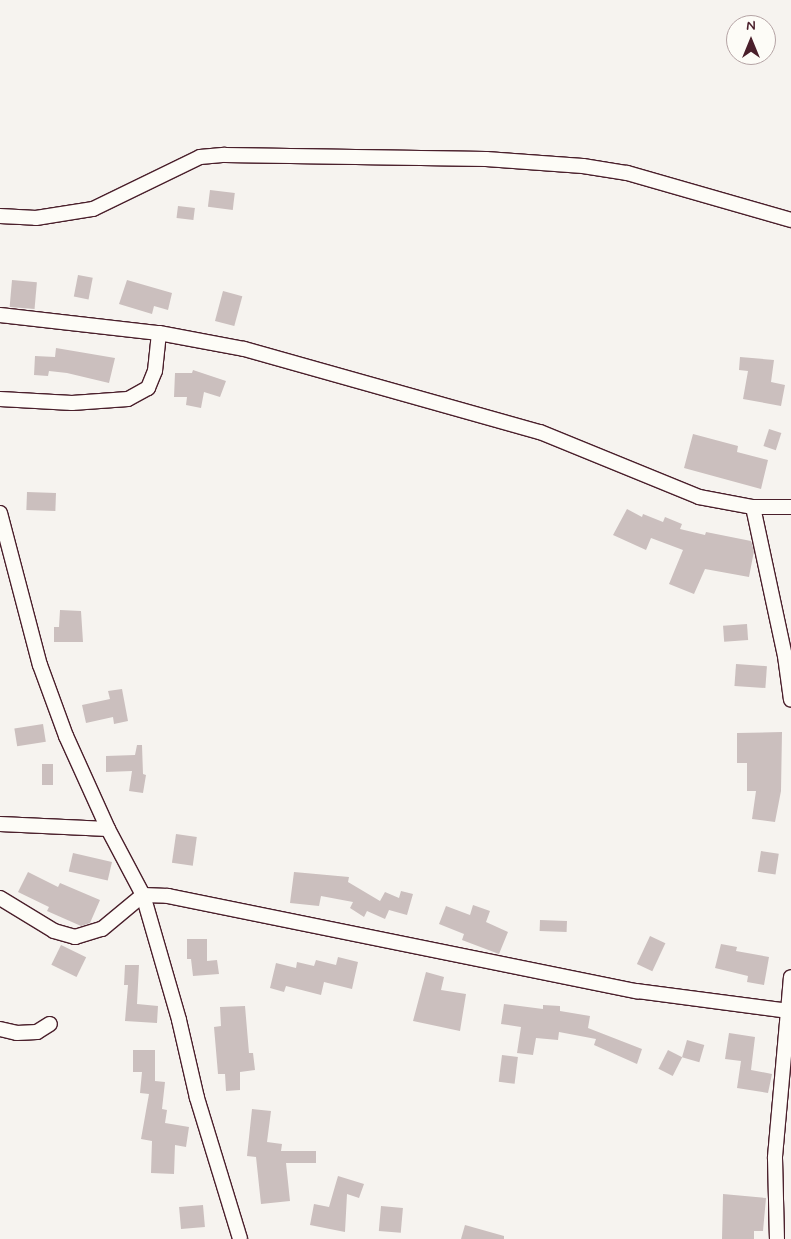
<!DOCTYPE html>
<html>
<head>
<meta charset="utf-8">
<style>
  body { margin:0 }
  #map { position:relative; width:791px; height:1239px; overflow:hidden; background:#f6f3ef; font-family:Mynerve,sans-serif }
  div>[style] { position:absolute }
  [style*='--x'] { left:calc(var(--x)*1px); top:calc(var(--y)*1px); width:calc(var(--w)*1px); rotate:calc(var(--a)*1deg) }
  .building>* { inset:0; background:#cbbfbe; transform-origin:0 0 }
  .roads { filter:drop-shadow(1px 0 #4a1f2b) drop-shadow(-1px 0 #4a1f2b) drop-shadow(0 1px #4a1f2b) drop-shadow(0 -1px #4a1f2b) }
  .street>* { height:14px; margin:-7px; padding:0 7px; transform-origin:7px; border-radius:7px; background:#fdfcf7 }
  span { translate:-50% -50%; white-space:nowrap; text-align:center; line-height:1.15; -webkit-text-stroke:4px #fdfcf7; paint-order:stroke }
  .north { position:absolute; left:726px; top:15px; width:50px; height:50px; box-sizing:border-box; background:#fdfcf7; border:1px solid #b5a4a5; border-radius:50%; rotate:0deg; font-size:14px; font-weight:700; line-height:20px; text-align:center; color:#4a1f2b }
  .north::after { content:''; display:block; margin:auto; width:18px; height:22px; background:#4a1f2b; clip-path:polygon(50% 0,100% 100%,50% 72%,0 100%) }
</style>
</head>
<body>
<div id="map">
  <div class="building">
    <i style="left:210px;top:190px;width:25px;height:17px;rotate:7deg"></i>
    <i style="left:178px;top:206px;width:17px;height:12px;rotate:7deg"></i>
    <i style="left:78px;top:275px;width:15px;height:22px;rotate:11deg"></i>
    <i style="left:12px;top:280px;width:25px;height:27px;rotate:5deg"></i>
    <i style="clip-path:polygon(127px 280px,172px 293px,168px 310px,154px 306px,152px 314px,119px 304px)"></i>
    <i style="left:223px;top:291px;width:20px;height:31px;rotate:15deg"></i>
    <i style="clip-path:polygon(56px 348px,115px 358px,109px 383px,67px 373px,49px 371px,48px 376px,34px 375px,35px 356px,55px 357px)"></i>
    <i style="clip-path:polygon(740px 357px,774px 360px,771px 382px,785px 385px,781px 406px,743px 399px,748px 371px,739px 370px)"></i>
    <i style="clip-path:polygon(193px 370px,226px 381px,220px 397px,204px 392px,201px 408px,186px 405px,187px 397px,174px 397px,175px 373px,192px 373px)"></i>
    <i style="left:769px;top:429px;width:13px;height:18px;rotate:18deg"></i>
    <i style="clip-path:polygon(693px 434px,738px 446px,737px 452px,768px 460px,761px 489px,684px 468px)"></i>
    <i style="left:27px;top:492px;width:29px;height:18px;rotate:2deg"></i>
    <i style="clip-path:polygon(627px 509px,642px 517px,643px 514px,663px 522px,665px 517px,682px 524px,680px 529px,705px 535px,706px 532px,751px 541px,754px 551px,749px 577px,705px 569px,694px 594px,669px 584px,683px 550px,651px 538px,646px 550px,613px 535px)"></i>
    <i style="clip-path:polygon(60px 610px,81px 611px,83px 642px,54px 642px,54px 627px,59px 627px)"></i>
    <i style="left:747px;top:624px;width:16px;height:24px;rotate:86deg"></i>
    <i style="left:736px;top:664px;width:31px;height:22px;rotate:4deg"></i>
    <i style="clip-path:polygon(122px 689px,128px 721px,114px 724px,113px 717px,86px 723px,82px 705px,110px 699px,108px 691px)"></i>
    <i style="left:43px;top:724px;width:18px;height:29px;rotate:81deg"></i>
    <i style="clip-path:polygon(782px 732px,781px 791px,775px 822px,752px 819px,756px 791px,747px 791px,747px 763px,737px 763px,737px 733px)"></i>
    <i style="clip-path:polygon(137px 745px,142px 745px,143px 774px,146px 775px,143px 793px,129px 791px,132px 771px,106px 772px,106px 756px,135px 755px)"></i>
    <i style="left:42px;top:764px;width:11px;height:21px"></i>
    <i style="left:176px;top:834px;width:21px;height:29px;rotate:8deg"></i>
    <i style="left:761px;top:851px;width:18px;height:21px;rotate:9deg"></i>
    <i style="left:73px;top:853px;width:40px;height:19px;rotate:13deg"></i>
    <i style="clip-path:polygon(28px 872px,58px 887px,60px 883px,100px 900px,90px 923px,81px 926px,47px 911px,49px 907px,18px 892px)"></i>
    <i style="clip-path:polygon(294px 872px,349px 877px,348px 882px,380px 901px,385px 892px,399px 898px,401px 891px,413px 894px,407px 915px,389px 910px,385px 919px,367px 911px,364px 917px,350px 908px,353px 902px,321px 896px,319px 906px,290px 903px)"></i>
    <i style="clip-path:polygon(473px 905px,490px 911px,486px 922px,508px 932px,499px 954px,462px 940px,464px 934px,439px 924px,446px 906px,470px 915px)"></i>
    <i style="left:540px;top:920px;width:27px;height:11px;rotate:2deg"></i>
    <i style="left:650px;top:936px;width:17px;height:31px;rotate:25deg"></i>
    <i style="clip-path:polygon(187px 939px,207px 939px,207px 961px,217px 960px,219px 974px,193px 976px,191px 959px,187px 959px)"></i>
    <i style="clip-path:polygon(721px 944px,737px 947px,736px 951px,769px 957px,764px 985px,747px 982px,748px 976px,715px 968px)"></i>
    <i style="left:61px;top:945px;width:28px;height:22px;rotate:26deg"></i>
    <i style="clip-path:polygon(338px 957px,358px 962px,352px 989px,324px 982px,321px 995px,286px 986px,284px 992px,270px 988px,276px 963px,296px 968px,297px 962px,314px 966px,316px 960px,336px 965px)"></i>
    <i style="clip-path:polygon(125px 965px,139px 965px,137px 1004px,158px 1006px,157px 1023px,125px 1021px,128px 985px,124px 985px)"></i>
    <i style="clip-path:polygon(426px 972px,444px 977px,441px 990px,466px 994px,460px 1031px,413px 1021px)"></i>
    <i style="clip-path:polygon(504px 1004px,543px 1009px,543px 1005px,560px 1006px,560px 1011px,590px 1016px,588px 1028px,642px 1049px,637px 1064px,594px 1045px,596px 1039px,559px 1032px,558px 1040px,536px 1038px,533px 1055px,517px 1053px,521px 1027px,501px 1024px)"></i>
    <i style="clip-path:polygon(245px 1006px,249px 1053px,253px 1053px,255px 1070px,240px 1072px,240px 1090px,226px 1091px,225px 1074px,218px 1074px,214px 1027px,221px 1026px,220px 1007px)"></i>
    <i style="clip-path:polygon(729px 1033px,755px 1037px,751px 1070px,772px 1074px,768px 1093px,737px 1088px,741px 1061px,725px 1059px)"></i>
    <i style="left:687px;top:1040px;width:18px;height:18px;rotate:16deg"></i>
    <i style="clip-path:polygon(133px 1050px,155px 1050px,155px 1081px,165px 1082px,162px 1109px,167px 1110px,165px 1123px,189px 1127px,186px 1147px,175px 1145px,174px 1174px,151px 1173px,152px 1141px,141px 1139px,149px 1094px,140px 1093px,142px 1072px,133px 1072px)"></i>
    <i style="left:668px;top:1050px;width:16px;height:21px;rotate:27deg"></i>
    <i style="left:502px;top:1055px;width:16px;height:27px;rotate:7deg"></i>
    <i style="clip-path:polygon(252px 1109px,271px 1111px,267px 1142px,282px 1144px,281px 1151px,316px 1151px,316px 1163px,286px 1163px,290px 1201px,261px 1204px,256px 1157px,247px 1156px)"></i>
    <i style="clip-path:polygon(338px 1176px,364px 1184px,359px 1198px,347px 1194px,345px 1232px,310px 1225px,314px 1204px,329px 1207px)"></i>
    <i style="clip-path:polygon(723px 1194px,766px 1198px,763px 1231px,754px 1231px,754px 1239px,722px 1239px)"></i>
    <i style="left:203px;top:1205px;width:22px;height:24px;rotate:85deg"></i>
    <i style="left:381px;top:1206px;width:22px;height:25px;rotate:5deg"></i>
    <i style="clip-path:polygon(465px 1225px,504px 1236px,504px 1239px,461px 1239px)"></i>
  </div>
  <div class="roads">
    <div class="street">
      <i style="--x:0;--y:216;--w:36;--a:3"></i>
      <i style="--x:36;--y:218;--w:58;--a:-9"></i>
      <i style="--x:93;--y:209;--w:119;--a:-25.9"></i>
      <i style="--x:200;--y:157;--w:25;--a:-5"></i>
      <i style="--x:225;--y:155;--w:261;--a:0.9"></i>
      <i style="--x:486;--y:159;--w:97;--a:4.1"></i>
      <i style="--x:583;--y:166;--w:45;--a:9"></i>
      <i style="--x:627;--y:173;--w:171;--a:16"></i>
      <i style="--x:0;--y:315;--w:160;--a:6.5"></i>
      <i style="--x:159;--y:333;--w:86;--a:10.7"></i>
      <i style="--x:244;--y:349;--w:307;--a:15.7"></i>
      <i style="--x:540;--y:432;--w:172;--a:22.2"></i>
      <i style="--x:699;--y:497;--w:55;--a:10.5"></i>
      <i style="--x:753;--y:507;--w:38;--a:0"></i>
      <i style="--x:0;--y:399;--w:72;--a:3.2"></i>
      <i style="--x:72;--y:403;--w:56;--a:-4.1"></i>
      <i style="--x:128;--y:399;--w:23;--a:-29"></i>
      <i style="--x:148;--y:388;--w:18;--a:-68"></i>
      <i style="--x:155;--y:371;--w:38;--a:-84"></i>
      <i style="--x:753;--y:507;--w:152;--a:77.9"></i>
      <i style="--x:785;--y:656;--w:44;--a:82.2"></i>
      <i style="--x:0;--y:513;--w:157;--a:75.3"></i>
      <i style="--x:40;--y:665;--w:76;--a:69.9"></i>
      <i style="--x:66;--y:736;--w:102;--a:65.7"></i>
      <i style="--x:108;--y:829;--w:75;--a:62.1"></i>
      <i style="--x:143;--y:895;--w:130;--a:73.9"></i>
      <i style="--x:179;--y:1020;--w:80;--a:77"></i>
      <i style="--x:197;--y:1098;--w:147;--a:73"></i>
      <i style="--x:0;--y:824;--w:108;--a:2.7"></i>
      <i style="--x:0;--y:898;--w:63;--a:31.4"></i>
      <i style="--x:54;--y:931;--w:22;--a:16"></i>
      <i style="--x:75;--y:937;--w:28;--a:-17"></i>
      <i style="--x:102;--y:929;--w:53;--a:-39.7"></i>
      <i style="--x:143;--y:895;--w:25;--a:2"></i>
      <i style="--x:168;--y:896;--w:479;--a:11.5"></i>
      <i style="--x:637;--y:991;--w:152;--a:7.5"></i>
      <i style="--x:788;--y:1011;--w:148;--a:95.1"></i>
      <i style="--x:775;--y:1158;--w:81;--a:88.6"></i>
      <i style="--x:788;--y:1011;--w:34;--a:-85"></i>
      <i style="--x:0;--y:1029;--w:17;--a:13"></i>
      <i style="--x:17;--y:1033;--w:20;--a:-3"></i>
      <i style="--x:37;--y:1032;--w:15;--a:-32"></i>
    </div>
  </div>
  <div class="north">N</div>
</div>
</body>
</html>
